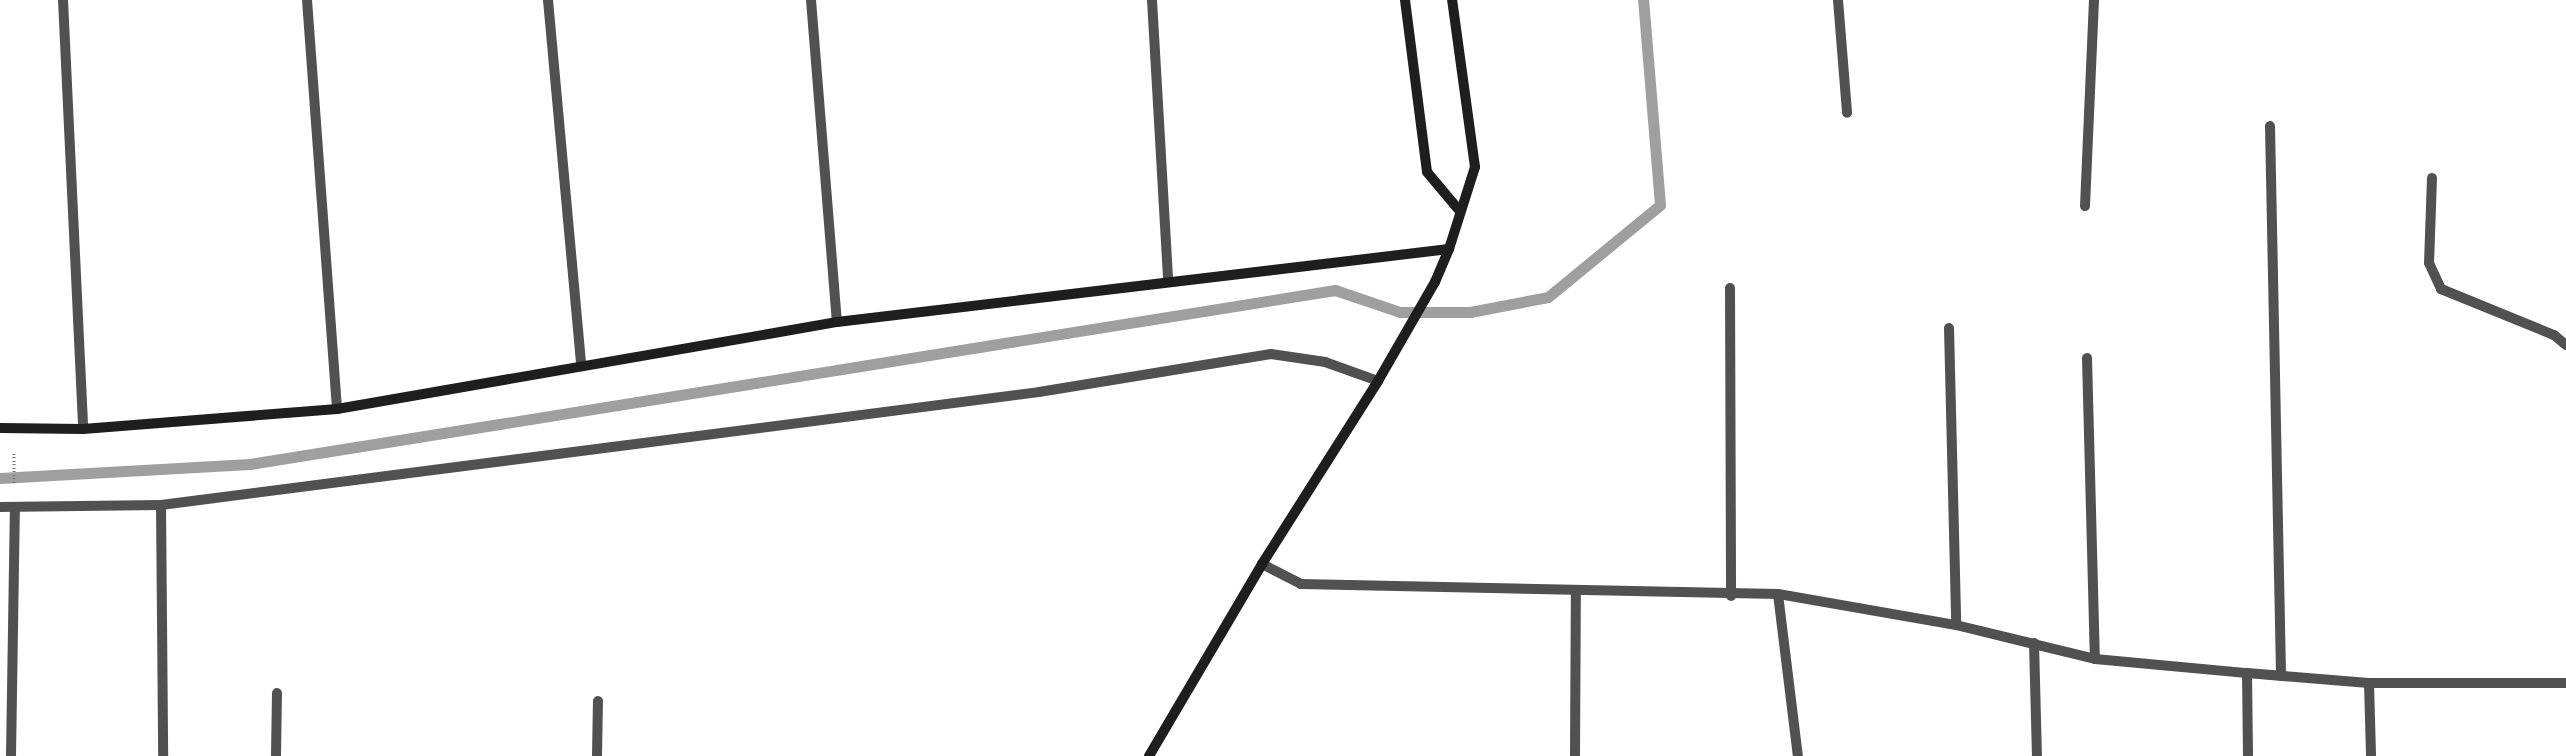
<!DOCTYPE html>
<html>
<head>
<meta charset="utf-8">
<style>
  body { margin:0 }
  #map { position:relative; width:2566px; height:756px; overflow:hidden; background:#fff; font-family:Helvetica,sans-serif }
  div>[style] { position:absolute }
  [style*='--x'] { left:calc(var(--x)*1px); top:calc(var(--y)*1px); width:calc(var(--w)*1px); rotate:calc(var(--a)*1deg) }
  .stream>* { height:11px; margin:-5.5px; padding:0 5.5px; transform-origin:5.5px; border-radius:5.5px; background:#9f9f9f }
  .path>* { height:3px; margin-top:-1.5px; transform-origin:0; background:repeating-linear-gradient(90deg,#737373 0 1px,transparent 0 3.5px) }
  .lane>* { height:10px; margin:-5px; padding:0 5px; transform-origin:5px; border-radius:5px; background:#515151 }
  .street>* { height:10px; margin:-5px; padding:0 5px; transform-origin:5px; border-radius:5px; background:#515151 }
  .secondary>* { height:10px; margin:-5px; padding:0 5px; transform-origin:5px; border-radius:5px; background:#1e1e1e }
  span { translate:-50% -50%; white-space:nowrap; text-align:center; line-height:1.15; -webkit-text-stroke:4px #fff; paint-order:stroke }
</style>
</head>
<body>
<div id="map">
  <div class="stream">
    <i style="--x:0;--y:478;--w:250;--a:-3.2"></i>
    <i style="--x:250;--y:464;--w:1099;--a:-9.11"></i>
    <i style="--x:1335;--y:290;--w:69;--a:18.7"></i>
    <i style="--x:1400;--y:312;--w:70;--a:0"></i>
    <i style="--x:1470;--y:312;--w:79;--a:-10.9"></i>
    <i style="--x:1548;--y:297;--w:145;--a:-39.4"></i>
    <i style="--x:1660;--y:205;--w:206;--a:-94.7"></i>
  </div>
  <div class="path">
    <i style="--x:14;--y:453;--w:31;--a:90"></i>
  </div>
  <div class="lane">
    <i style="--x:1575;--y:756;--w:166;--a:-89.7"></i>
  </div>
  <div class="street">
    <i style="--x:63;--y:0;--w:429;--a:87.3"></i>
    <i style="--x:307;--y:0;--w:410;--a:85.8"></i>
    <i style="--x:548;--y:0;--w:365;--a:84.8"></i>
    <i style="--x:811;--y:0;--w:323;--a:85.4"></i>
    <i style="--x:1152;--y:0;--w:281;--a:86.7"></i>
    <i style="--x:1838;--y:0;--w:113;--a:85.4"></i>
    <i style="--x:2270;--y:126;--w:550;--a:88.85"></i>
    <i style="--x:2432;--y:178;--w:85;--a:92"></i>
    <i style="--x:2429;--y:263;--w:29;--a:65"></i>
    <i style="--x:2441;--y:289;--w:122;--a:22.2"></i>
    <i style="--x:2554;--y:335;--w:16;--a:40"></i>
    <i style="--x:2085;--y:206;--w:206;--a:-87.5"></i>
    <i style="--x:1730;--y:288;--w:308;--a:89.8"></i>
    <i style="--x:1949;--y:328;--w:297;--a:88.6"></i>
    <i style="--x:2087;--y:358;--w:301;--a:88.5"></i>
    <i style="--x:161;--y:505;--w:251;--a:89.5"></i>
    <i style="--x:0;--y:507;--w:161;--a:-0.7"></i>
    <i style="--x:161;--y:505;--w:885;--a:-7.33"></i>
    <i style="--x:1039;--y:392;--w:235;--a:-9.3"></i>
    <i style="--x:1271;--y:354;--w:55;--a:8.4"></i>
    <i style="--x:1325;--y:362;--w:56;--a:19.7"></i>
    <i style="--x:1262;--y:564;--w:44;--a:27.1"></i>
    <i style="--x:1301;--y:584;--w:477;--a:1.2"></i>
    <i style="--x:1778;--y:594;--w:181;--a:9.9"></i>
    <i style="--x:1956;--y:625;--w:143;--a:13.7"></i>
    <i style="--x:2095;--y:659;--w:153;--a:5.3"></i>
    <i style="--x:2247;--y:673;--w:122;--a:4.7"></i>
    <i style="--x:2369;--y:683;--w:197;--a:0"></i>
    <i style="--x:1778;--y:594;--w:163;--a:83"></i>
    <i style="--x:2034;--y:643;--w:113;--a:88.5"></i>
    <i style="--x:2247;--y:673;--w:83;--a:89.3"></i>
    <i style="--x:2369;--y:683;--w:73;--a:88.4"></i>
    <i style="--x:11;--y:756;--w:249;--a:-89.1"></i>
    <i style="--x:276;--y:756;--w:63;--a:-89.1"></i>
    <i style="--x:597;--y:756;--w:55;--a:-89"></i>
  </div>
  <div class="secondary">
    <i style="--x:1405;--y:0;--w:173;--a:82.7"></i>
    <i style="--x:1427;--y:172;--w:48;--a:50"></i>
    <i style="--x:0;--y:428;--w:83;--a:0.7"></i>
    <i style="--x:83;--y:429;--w:255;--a:-4.5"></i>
    <i style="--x:337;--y:409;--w:508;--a:-9.87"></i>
    <i style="--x:837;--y:322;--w:616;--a:-6.8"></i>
    <i style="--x:1149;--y:756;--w:223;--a:-59.5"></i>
    <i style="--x:1262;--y:564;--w:217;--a:-57.6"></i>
    <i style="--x:1378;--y:381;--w:114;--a:-60.1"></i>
    <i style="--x:1435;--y:282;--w:36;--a:-67"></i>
    <i style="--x:1449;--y:249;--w:86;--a:-72.4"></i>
    <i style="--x:1475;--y:167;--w:169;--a:-97.8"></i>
  </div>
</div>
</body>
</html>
